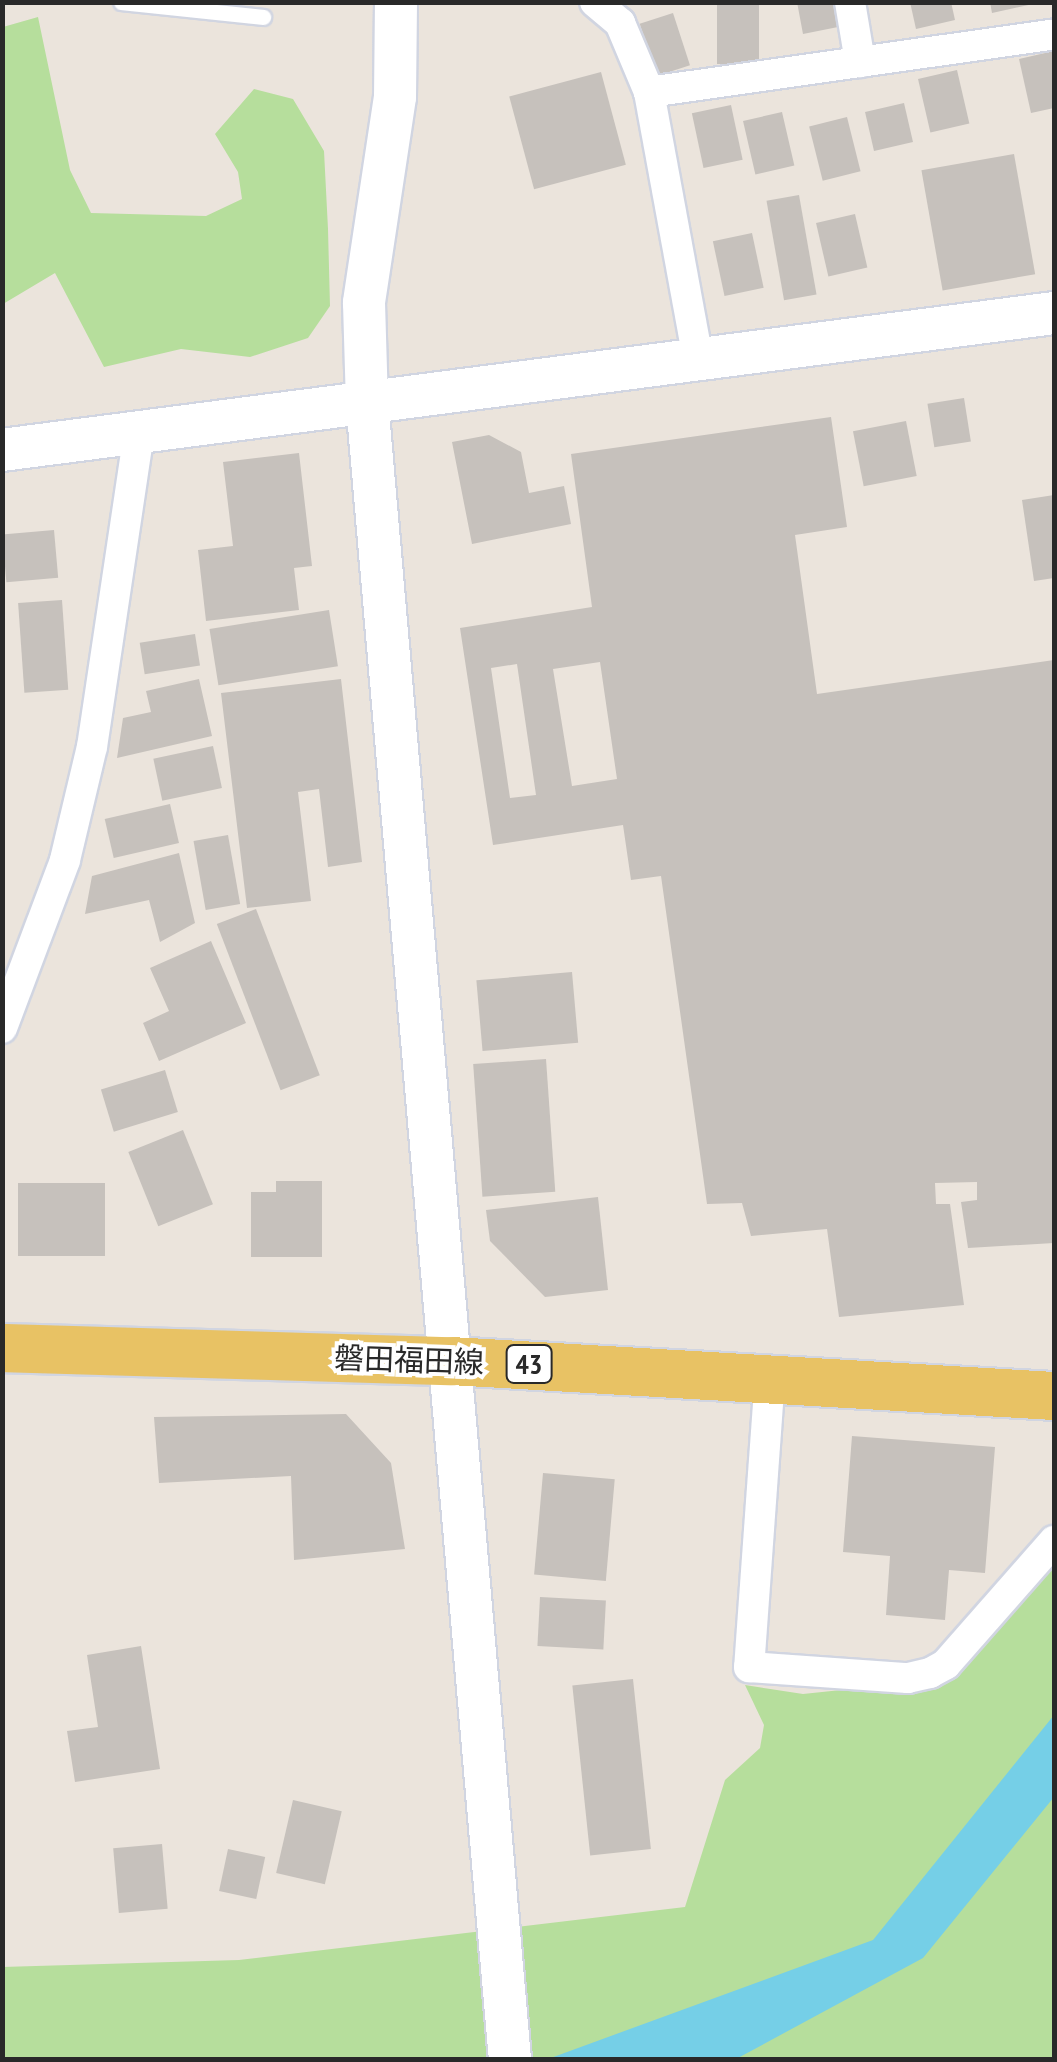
<!DOCTYPE html>
<html>
<head>
<meta charset="utf-8">
<style>
  body { margin:0 }
  #map { position:relative; width:1057px; height:2062px; overflow:hidden; background:#ebe4dc; font-family:"PT Sans Narrow","Noto Sans JP",sans-serif }
  div>[style] { position:absolute }
  [style*='--x'] { left:calc(var(--x)*1px); top:calc(var(--y)*1px); width:calc(var(--w)*1px); rotate:calc(var(--a)*1deg) }
  .green>* { inset:0; background:#b6de9c }
  .water>* { inset:0; background:#75cfe7 }
  .building>* { inset:0; background:#c6c1bc; transform-origin:0 0 }
  .roads { filter:drop-shadow(2px 0 #d1d5e1) drop-shadow(-2px 0 #d1d5e1) drop-shadow(0 2px #d1d5e1) drop-shadow(0 -2px #d1d5e1) }
  .lane>* { height:15px; margin:-7.5px; padding:0 7.5px; transform-origin:7.5px; border-radius:7.5px; background:#fff }
  .street>* { height:30px; margin:-15px; padding:0 15px; transform-origin:15px; border-radius:15px; background:#fff }
  .secondary>* { height:42px; margin:-21px; padding:0 21px; transform-origin:21px; border-radius:21px; background:#fff }
  .primary>* { height:48px; margin:-24px; padding:0 24px; transform-origin:24px; border-radius:24px; background:#e8c264 }
  span { translate:-50% -50%; white-space:nowrap; text-align:center; line-height:1.15; -webkit-text-stroke:8px #fff; paint-order:stroke }
  .shield-label span { padding:2px 8px; background:#fff; border:2px solid; border-radius:8px; -webkit-text-stroke-width:0 }
  .shield-label { font-size:28px; color:#292929; font-weight:700 }
  .street-label { font-size:30px; color:#292929 }
  .frame { position:absolute; inset:0; border:5px solid #292929; pointer-events:none }
</style>
</head>
<body>
<div id="map">
  <div class="green">
    <i style="clip-path:polygon(38px 17px,70px 170px,91px 213px,206px 216px,242px 199px,238px 172px,215px 134px,254px 89px,293px 99px,324px 151px,328px 229px,330px 306px,308px 338px,250px 357px,181px 349px,104px 367px,55px 273px,3px 304px,3px 27px)"></i>
    <i style="clip-path:polygon(1054px 1548px,1054px 2059px,3px 2059px,2px 1967px,239px 1960px,685px 1907px,725px 1780px,760px 1748px,764px 1725px,745px 1685px,803px 1694px,908px 1683px)"></i>
  </div>
  <div class="water">
    <i style="clip-path:polygon(1054px 1715px,1054px 1797px,923px 1958px,736px 2059px,548px 2059px,873px 1940px)"></i>
  </div>
  <div class="building">
    <i style="left:717px;top:2px;width:42px;height:62px"></i>
    <i style="clip-path:polygon(797px 2px,839px 2px,843px 26px,803px 34px)"></i>
    <i style="clip-path:polygon(910px 2px,951px 2px,955px 20px,916px 29px)"></i>
    <i style="clip-path:polygon(990px 2px,1033px 2px,1033px 4px,992px 13px)"></i>
    <i style="left:673px;top:13px;width:55px;height:35px;rotate:72deg"></i>
    <i style="clip-path:polygon(1054px 51px,1054px 108px,1031px 113px,1019px 59px)"></i>
    <i style="left:957px;top:70px;width:55px;height:40px;rotate:77deg"></i>
    <i style="left:601px;top:72px;width:96px;height:95px;rotate:75deg"></i>
    <i style="left:904px;top:103px;width:40px;height:40px;rotate:77deg"></i>
    <i style="left:731px;top:105px;width:56px;height:40px;rotate:78deg"></i>
    <i style="left:782px;top:112px;width:55px;height:40px;rotate:77deg"></i>
    <i style="left:847px;top:117px;width:56px;height:39px;rotate:76deg"></i>
    <i style="left:1014px;top:154px;width:122px;height:94px;rotate:80deg"></i>
    <i style="left:799px;top:195px;width:101px;height:33px;rotate:80deg"></i>
    <i style="left:855px;top:214px;width:55px;height:40px;rotate:77deg"></i>
    <i style="left:752px;top:233px;width:56px;height:40px;rotate:78deg"></i>
    <i style="left:964px;top:398px;width:44px;height:37px;rotate:81deg"></i>
    <i style="clip-path:polygon(evenodd,831px 417px,847px 527px,795px 535px,817px 694px,1054px 660px,1054px 1243px,968px 1248px,961px 1202px,977px 1200px,977px 1182px,935px 1183px,936px 1204px,950px 1204px,964px 1305px,839px 1317px,827px 1229px,751px 1236px,742px 1203px,707px 1204px,661px 876px,631px 880px,623px 825px,493px 845px,460px 628px,592px 607px,571px 454px,831px 417px,600px 662px,617px 779px,572px 786px,553px 669px,600px 662px,831px 417px,517px 664px,536px 795px,510px 798px,491px 668px,517px 664px)"></i>
    <i style="left:906px;top:421px;width:56px;height:54px;rotate:79deg"></i>
    <i style="clip-path:polygon(489px 435px,521px 452px,529px 493px,564px 486px,571px 524px,472px 544px,452px 442px)"></i>
    <i style="clip-path:polygon(299px 453px,312px 566px,294px 568px,299px 610px,206px 621px,198px 550px,233px 546px,223px 462px)"></i>
    <i style="clip-path:polygon(1054px 495px,1054px 578px,1034px 581px,1022px 500px)"></i>
    <i style="left:54px;top:530px;width:48px;height:52px;rotate:85deg"></i>
    <i style="left:62px;top:600px;width:90px;height:44px;rotate:86deg"></i>
    <i style="left:329px;top:610px;width:57px;height:121px;rotate:81deg"></i>
    <i style="left:195px;top:634px;width:32px;height:56px;rotate:81deg"></i>
    <i style="clip-path:polygon(199px 679px,212px 736px,117px 758px,123px 718px,151px 712px,146px 691px)"></i>
    <i style="clip-path:polygon(341px 679px,362px 862px,328px 867px,319px 789px,298px 792px,311px 901px,247px 908px,221px 693px)"></i>
    <i style="left:213px;top:746px;width:43px;height:61px;rotate:78deg"></i>
    <i style="left:170px;top:804px;width:40px;height:67px;rotate:77deg"></i>
    <i style="left:228px;top:835px;width:70px;height:35px;rotate:80deg"></i>
    <i style="clip-path:polygon(179px 853px,195px 923px,160px 942px,149px 900px,85px 914px,92px 876px)"></i>
    <i style="left:256px;top:909px;width:178px;height:42px;rotate:69deg"></i>
    <i style="clip-path:polygon(211px 941px,246px 1023px,159px 1061px,143px 1023px,169px 1011px,150px 968px)"></i>
    <i style="left:572px;top:972px;width:71px;height:96px;rotate:85deg"></i>
    <i style="left:546px;top:1059px;width:133px;height:73px;rotate:86deg"></i>
    <i style="left:165px;top:1070px;width:44px;height:67px;rotate:73deg"></i>
    <i style="left:183px;top:1130px;width:80px;height:59px;rotate:68deg"></i>
    <i style="clip-path:polygon(276px 1181px,322px 1181px,322px 1257px,251px 1257px,251px 1192px,276px 1192px)"></i>
    <i style="left:18px;top:1183px;width:87px;height:73px"></i>
    <i style="clip-path:polygon(598px 1197px,608px 1290px,545px 1297px,490px 1241px,486px 1210px)"></i>
    <i style="clip-path:polygon(346px 1414px,391px 1463px,405px 1549px,294px 1560px,291px 1476px,159px 1483px,154px 1417px)"></i>
    <i style="clip-path:polygon(852px 1436px,995px 1447px,985px 1573px,949px 1570px,945px 1620px,886px 1615px,890px 1556px,843px 1552px)"></i>
    <i style="left:543px;top:1473px;width:72px;height:102px;rotate:5deg"></i>
    <i style="left:540px;top:1597px;width:66px;height:49px;rotate:3deg"></i>
    <i style="clip-path:polygon(141px 1646px,160px 1769px,75px 1782px,67px 1731px,98px 1727px,87px 1655px)"></i>
    <i style="left:633px;top:1679px;width:171px;height:61px;rotate:84deg"></i>
    <i style="left:293px;top:1800px;width:50px;height:75px;rotate:13deg"></i>
    <i style="left:162px;top:1844px;width:65px;height:49px;rotate:85deg"></i>
    <i style="left:228px;top:1849px;width:38px;height:43px;rotate:12deg"></i>
  </div>
  <div class="roads">
    <div class="lane">
      <i style="--x:121;--y:2;--w:143;--a:6"></i>
    </div>
    <div class="street">
      <i style="--x:595;--y:2;--w:33;--a:40"></i>
      <i style="--x:620;--y:23;--w:75;--a:67.2"></i>
      <i style="--x:649;--y:92;--w:271;--a:79.6"></i>
      <i style="--x:850;--y:2;--w:61;--a:80.5"></i>
      <i style="--x:649;--y:92;--w:409;--a:-8.1"></i>
      <i style="--x:2;--y:1028;--w:179;--a:-69.4"></i>
      <i style="--x:65;--y:860;--w:116;--a:-76.6"></i>
      <i style="--x:92;--y:747;--w:319;--a:-81.5"></i>
      <i style="--x:770;--y:1376;--w:292;--a:94.1"></i>
      <i style="--x:749;--y:1667;--w:159;--a:4"></i>
      <i style="--x:908;--y:1678;--w:23;--a:-13"></i>
      <i style="--x:930;--y:1673;--w:18;--a:-29"></i>
      <i style="--x:946;--y:1664;--w:164;--a:-48.7"></i>
    </div>
    <div class="secondary">
      <i style="--x:396;--y:2;--w:95;--a:90.6"></i>
      <i style="--x:395;--y:97;--w:208;--a:98.6"></i>
      <i style="--x:364;--y:303;--w:99;--a:88.3"></i>
      <i style="--x:367;--y:402;--w:1664;--a:85.07"></i>
      <i style="--x:2;--y:450;--w:1061;--a:-7.42"></i>
    </div>
    <div class="primary">
      <i style="--x:2;--y:1348;--w:449;--a:1.7"></i>
      <i style="--x:451;--y:1361;--w:604;--a:3.32"></i>
    </div>
  </div>
  <div class="shield-label">
    <span style="left:529px;top:1364px">43</span>
  </div>
  <div class="street-label">
    <span style="left:409px;top:1360px;rotate:2deg">磐田福田線</span>
  </div>
  <div class="frame"></div>
</div>
</body>
</html>
